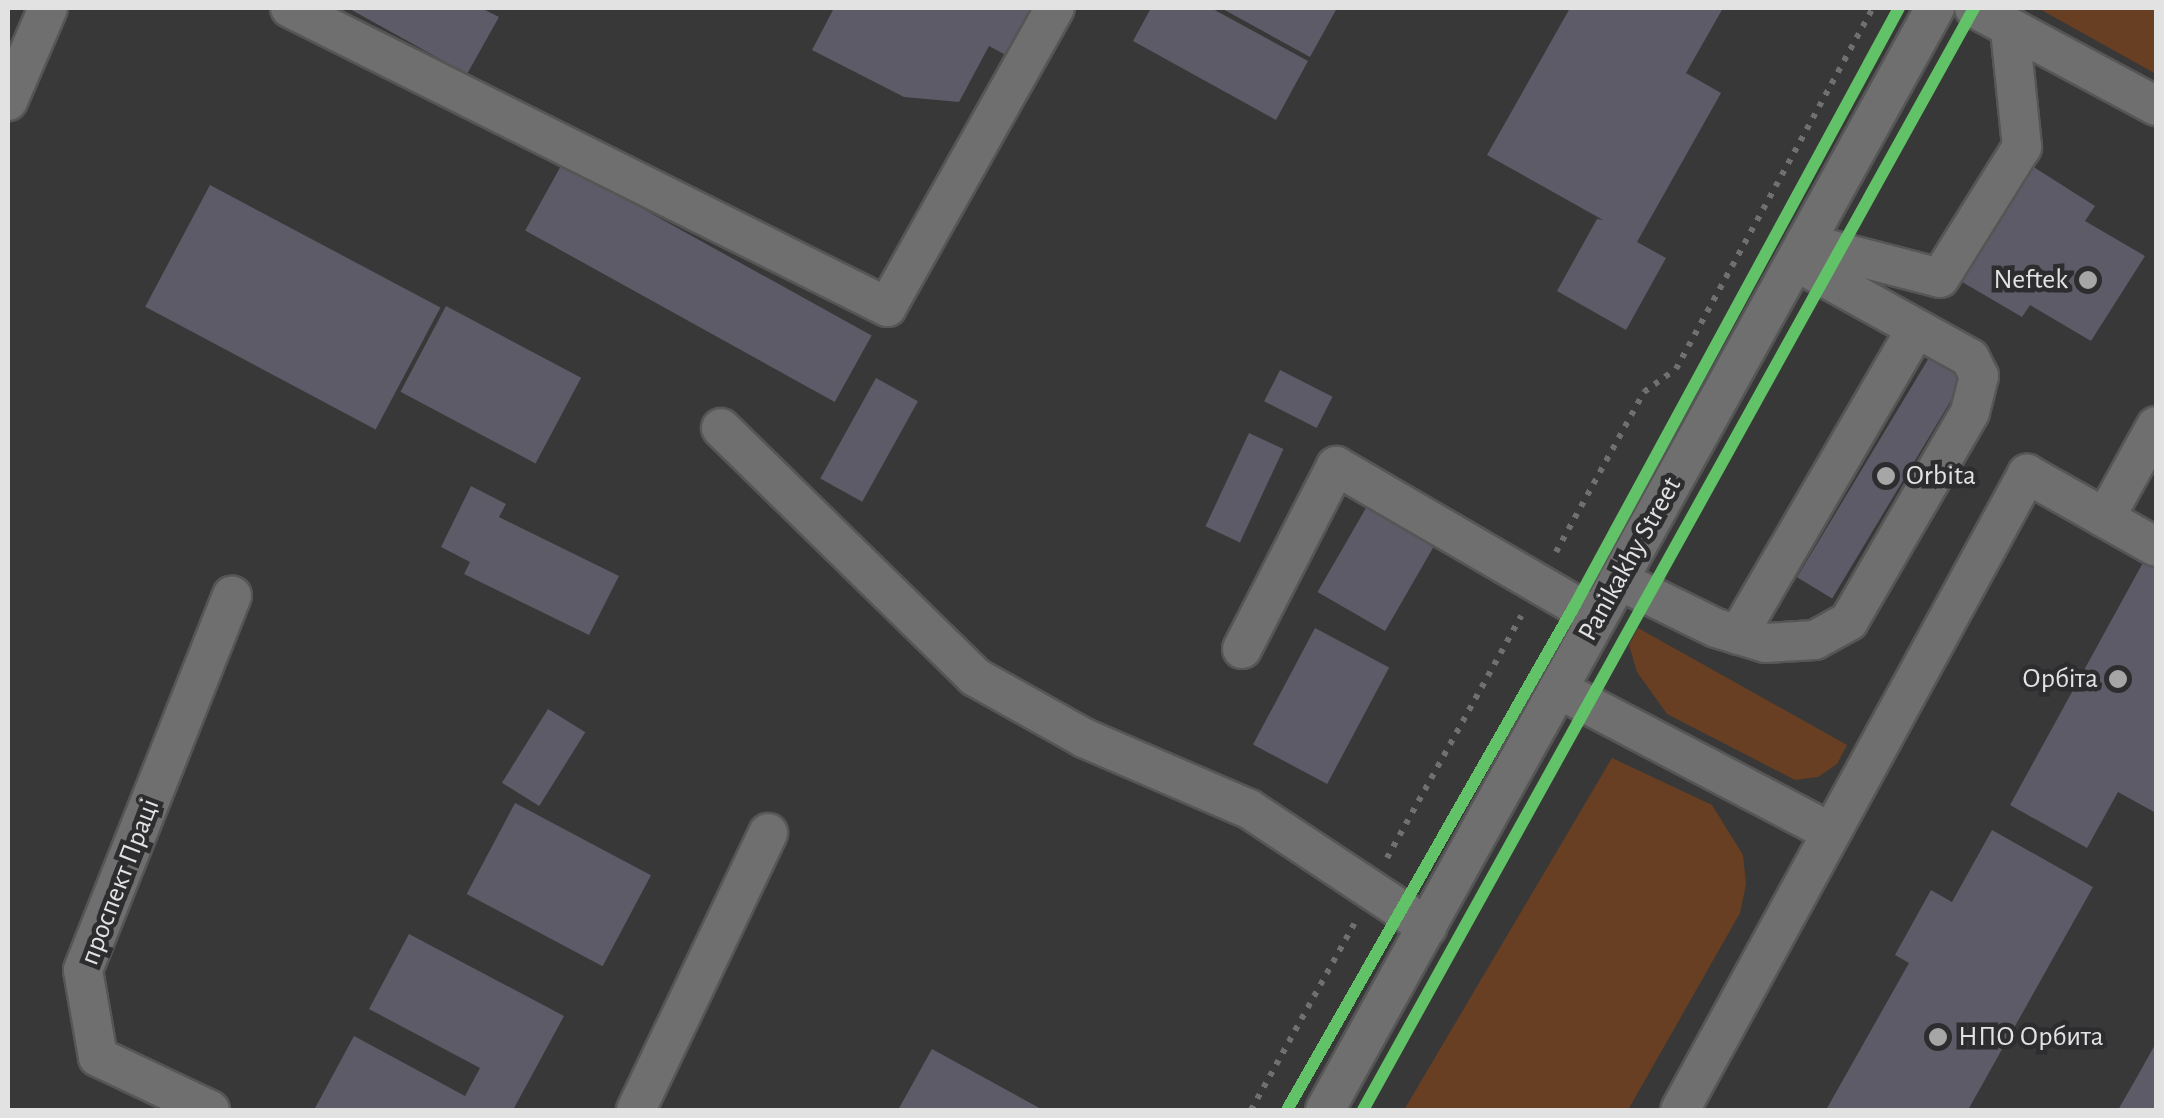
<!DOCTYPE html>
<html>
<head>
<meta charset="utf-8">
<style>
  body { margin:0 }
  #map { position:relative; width:2164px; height:1118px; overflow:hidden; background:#383838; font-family:"Alegreya Sans",sans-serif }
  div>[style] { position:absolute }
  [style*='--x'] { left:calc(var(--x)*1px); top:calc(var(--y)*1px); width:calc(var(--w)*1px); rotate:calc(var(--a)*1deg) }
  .green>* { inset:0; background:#683f22 }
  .building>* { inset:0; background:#5c5b67; transform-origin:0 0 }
  .path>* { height:6px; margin-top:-3px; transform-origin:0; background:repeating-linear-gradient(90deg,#707071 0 5px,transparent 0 13px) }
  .roads { filter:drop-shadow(2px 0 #565657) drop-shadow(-2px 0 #565657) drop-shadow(0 2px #565657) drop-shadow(0 -2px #565657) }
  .minor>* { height:38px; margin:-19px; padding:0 19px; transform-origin:19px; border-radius:19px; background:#6f6f6f }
  .cycleway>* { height:12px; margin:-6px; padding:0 6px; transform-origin:6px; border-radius:6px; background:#61c268 }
  .dots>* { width:28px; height:28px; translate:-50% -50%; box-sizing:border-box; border:5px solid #2d2d2f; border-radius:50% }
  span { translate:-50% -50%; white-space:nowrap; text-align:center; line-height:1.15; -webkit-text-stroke:9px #2d2d2f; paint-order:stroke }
  .poi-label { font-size:28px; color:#e2e2e3 }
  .right { translate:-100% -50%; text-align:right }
  .left { translate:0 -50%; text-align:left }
  .street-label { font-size:28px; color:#e2e2e3 }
  .frame { position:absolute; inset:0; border:10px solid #e2e2e3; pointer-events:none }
</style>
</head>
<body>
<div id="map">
  <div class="green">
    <i style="clip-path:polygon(2038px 8px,2156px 8px,2156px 74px)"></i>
    <i style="clip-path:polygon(1638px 628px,1847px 745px,1837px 764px,1818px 777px,1795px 780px,1667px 714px,1637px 672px,1629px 645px)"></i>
    <i style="clip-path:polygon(1612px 758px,1712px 805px,1743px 855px,1746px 884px,1740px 913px,1628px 1110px,1404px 1110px)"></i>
  </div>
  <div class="building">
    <i style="clip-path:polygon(348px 8px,481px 8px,499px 17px,467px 74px)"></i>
    <i style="clip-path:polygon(834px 8px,1043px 8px,1015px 60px,989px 46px,959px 102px,904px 97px,812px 50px)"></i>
    <i style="clip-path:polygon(1151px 8px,1211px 8px,1308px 61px,1276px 120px,1133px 41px)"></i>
    <i style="clip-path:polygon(1221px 8px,1337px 8px,1310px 57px)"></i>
    <i style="clip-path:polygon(1570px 8px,1723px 8px,1686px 73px,1721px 93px,1637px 242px,1666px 258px,1626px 330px,1557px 291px,1597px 219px,1603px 220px,1487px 155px)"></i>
    <i style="clip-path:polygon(2005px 149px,2095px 206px,2085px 221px,2145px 256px,2091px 341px,2030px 305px,2022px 317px,1933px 265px)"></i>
    <i style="left:562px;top:164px;width:354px;height:76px;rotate:29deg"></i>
    <i style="left:210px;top:185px;width:261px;height:138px;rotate:28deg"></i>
    <i style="left:446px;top:306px;width:153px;height:97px;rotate:28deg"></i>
    <i style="left:1933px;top:351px;width:41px;height:264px;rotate:31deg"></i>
    <i style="left:1280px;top:370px;width:59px;height:35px;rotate:27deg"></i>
    <i style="left:876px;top:378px;width:48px;height:115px;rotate:29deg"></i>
    <i style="left:1249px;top:433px;width:38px;height:103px;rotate:25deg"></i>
    <i style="clip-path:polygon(471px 486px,506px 504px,499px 517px,619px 576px,589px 635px,464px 574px,470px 562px,441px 547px)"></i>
    <i style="left:1370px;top:501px;width:78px;height:105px;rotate:30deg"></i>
    <i style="clip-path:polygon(2145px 559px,2156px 566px,2156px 813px,2118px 792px,2087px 848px,2010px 805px)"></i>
    <i style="left:1315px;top:628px;width:84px;height:132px;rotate:28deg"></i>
    <i style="left:548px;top:709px;width:44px;height:87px;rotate:32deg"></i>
    <i style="left:515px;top:803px;width:154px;height:103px;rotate:28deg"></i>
    <i style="clip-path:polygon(1992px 830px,2093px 887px,1968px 1110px,1826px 1110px,1909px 963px,1895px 955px,1931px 890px,1952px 902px)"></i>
    <i style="clip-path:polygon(409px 934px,564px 1016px,513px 1110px,314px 1110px,354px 1036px,465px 1096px,480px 1068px,369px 1009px)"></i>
    <i style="clip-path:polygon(2156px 1043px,2156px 1110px,2118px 1110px,2133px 1084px)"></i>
    <i style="clip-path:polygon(932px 1049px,1043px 1110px,898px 1110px)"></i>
  </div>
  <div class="path">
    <i style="--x:1556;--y:552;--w:183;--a:-61.2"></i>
    <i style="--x:1644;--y:392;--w:39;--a:-36"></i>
    <i style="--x:1676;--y:369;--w:411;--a:-61.4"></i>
    <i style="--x:1387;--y:858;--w:277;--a:-61"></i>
    <i style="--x:1251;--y:1110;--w:218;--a:-61"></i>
  </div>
  <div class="roads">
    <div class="minor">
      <i style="--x:290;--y:8;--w:668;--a:26.6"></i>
      <i style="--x:887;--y:307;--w:343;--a:-60.7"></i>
      <i style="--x:1974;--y:8;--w:207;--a:28.3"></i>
      <i style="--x:8;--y:101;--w:101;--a:-66.7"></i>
      <i style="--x:1805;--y:243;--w:139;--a:14.5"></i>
      <i style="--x:1940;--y:278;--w:155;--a:-58"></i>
      <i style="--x:2022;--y:147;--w:120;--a:-95.8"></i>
      <i style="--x:721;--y:428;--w:356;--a:44.4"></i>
      <i style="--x:975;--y:677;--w:125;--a:29.2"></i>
      <i style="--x:1084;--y:738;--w:180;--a:23.3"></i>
      <i style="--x:1249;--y:809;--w:214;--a:33.5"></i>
      <i style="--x:2105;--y:518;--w:105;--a:-61"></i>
      <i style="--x:1618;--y:580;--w:109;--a:26.1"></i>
      <i style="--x:1716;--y:628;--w:52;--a:16.7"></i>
      <i style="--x:1766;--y:643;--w:49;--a:-3.5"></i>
      <i style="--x:1815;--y:640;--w:39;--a:-29"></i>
      <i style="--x:1849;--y:621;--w:241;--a:-59.9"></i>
      <i style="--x:1970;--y:412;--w:37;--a:-76"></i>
      <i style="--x:1979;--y:376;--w:20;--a:-117"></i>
      <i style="--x:1970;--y:358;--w:200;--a:-151"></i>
      <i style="--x:1738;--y:635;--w:354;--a:-59.8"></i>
      <i style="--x:1242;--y:649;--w:206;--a:-62.8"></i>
      <i style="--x:1336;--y:466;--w:302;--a:30.2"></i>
      <i style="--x:1558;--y:689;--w:306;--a:27.7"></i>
      <i style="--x:210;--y:1110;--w:124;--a:-154.7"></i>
      <i style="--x:98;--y:1057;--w:88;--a:-99.8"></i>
      <i style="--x:83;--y:970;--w:403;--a:-68.3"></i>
      <i style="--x:636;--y:1110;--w:307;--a:-64.5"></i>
      <i style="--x:1325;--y:1110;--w:1260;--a:-61.03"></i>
      <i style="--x:1680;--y:1110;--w:725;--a:-61.38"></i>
      <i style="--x:2027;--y:474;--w:148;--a:29.5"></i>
    </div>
  </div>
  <div class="cycleway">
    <i style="--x:1287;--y:1110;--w:581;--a:-60.3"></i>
    <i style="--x:1575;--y:605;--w:679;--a:-61.51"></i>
    <i style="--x:1363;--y:1110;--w:1260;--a:-60.99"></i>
  </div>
  <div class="dots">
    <i style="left:2088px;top:280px;background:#a6a6a7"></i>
    <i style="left:1886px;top:476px;background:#a6a6a7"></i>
    <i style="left:2118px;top:679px;background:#a6a6a7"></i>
    <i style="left:1938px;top:1037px;background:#a6a6a7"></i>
  </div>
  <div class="poi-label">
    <span class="right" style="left:2068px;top:280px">Neftek</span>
    <span class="left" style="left:1906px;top:476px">Orbita</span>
    <span class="right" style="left:2098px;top:679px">Орбіта</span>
    <span class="left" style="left:1958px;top:1037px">НПО Орбита</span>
  </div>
  <div class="street-label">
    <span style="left:1630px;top:559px;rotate:-61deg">Panikakhy Street</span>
    <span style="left:120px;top:882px;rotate:-69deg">проспект Праці</span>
  </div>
  <div class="frame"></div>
</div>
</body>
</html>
